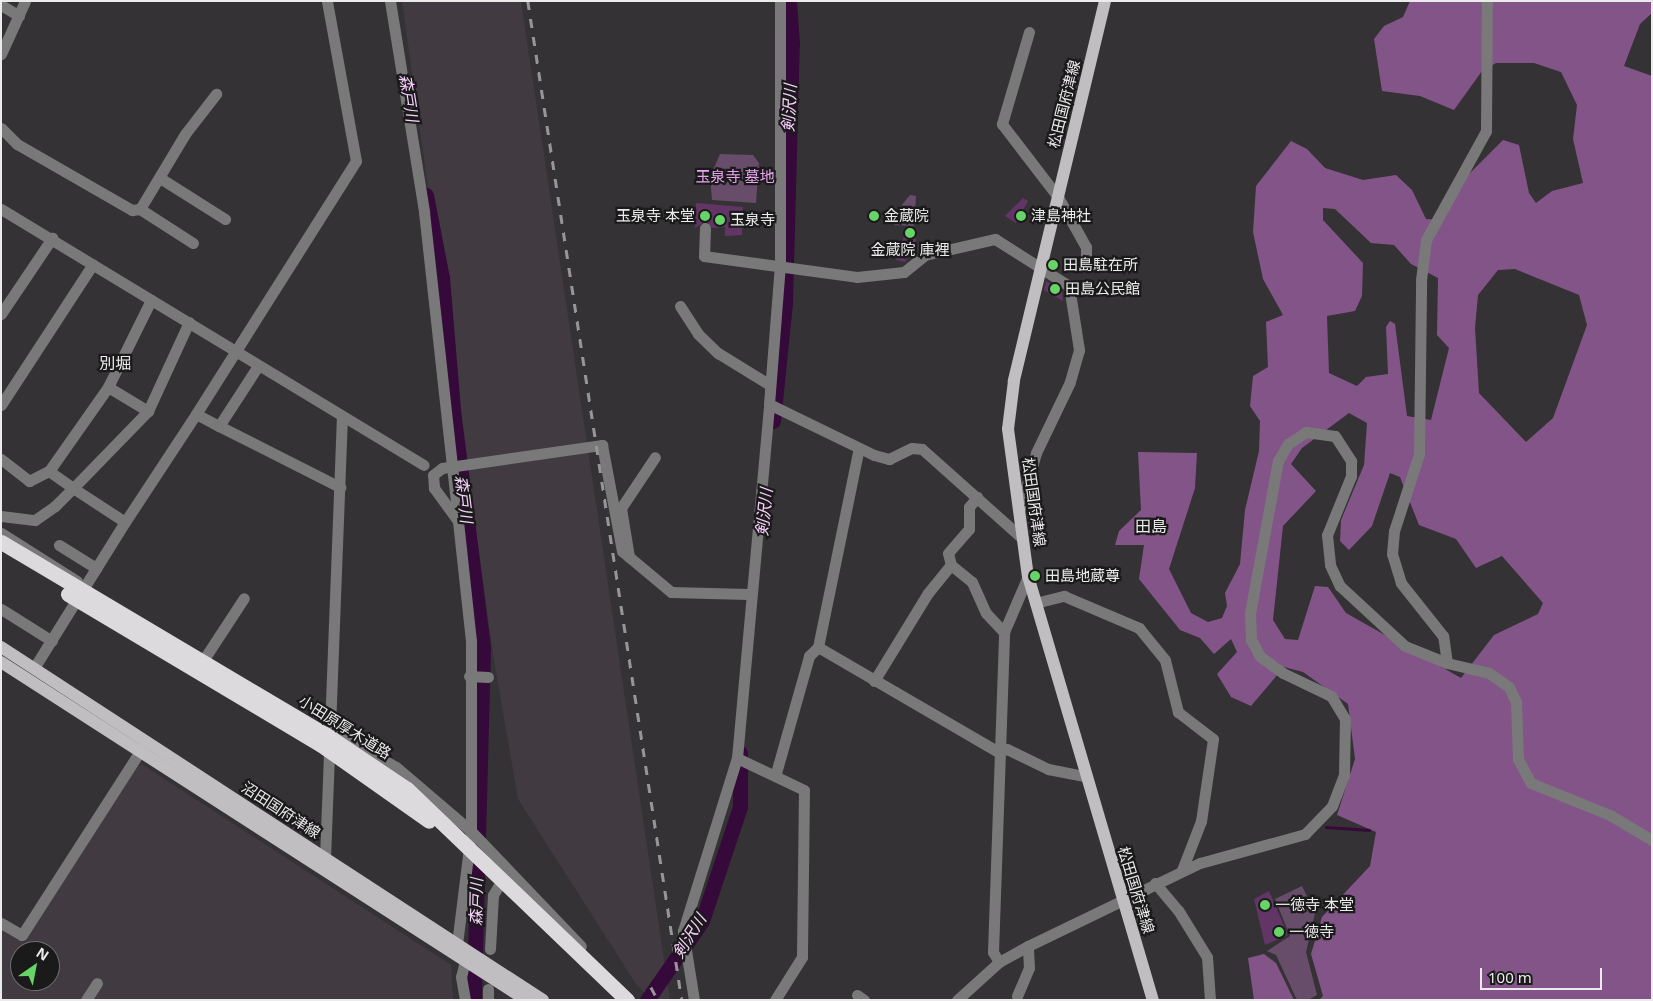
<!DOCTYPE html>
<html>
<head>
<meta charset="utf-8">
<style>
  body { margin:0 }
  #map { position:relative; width:1653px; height:1001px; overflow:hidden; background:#353235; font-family:"Noto Sans","Noto Sans JP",sans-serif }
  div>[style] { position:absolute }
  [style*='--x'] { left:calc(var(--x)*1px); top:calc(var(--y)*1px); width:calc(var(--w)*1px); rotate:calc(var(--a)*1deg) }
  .built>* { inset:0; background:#413a41 }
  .green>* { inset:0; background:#684d6b }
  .forest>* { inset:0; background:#835488 }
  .stream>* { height:2.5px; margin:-1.25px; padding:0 1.25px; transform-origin:1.25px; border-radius:1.25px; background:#350939 }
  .river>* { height:15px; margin:-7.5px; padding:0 7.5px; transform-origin:7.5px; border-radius:7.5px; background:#350939 }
  .building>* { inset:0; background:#623566 }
  .minor>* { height:11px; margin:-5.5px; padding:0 5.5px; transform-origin:5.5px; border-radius:5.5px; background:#7a797a }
  .major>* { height:12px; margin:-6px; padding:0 6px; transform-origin:6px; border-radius:6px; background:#c1bec1 }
  .highway>* { height:15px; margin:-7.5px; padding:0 7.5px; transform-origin:7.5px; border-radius:7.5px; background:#dddadd }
  .rail>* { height:2.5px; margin-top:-1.25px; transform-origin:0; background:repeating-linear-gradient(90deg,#979597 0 9px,transparent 0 18px) }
  .dots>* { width:14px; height:14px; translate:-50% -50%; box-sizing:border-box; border:2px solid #1b1a1b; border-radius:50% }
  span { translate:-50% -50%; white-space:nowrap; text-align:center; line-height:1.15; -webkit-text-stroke:4.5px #1b1a1b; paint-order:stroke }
  .street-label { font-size:15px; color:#ecebec }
  .park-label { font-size:15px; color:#e8a4ee }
  .poi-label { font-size:15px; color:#ecebec }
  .right { translate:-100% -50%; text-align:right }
  .left { translate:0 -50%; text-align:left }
  .water-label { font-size:16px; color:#fad1fe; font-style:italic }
  .neighbourhood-label { font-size:16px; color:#ecebec }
  .frame { position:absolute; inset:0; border:2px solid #ecebec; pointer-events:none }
  .north { position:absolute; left:10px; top:941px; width:50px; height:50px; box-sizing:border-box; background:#1b1a1b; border:1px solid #6f6e6f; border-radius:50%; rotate:33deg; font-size:14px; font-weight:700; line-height:20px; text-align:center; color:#ecebec }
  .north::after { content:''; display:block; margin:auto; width:18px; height:22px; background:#66d466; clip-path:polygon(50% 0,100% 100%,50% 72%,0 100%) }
  .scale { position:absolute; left:1480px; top:968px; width:122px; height:22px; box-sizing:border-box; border:2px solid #ecebec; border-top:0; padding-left:6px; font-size:15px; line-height:18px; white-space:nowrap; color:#ecebec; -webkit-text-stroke:4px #1b1a1b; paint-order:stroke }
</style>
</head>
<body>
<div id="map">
  <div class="built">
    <i style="clip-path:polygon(402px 1px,521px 1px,670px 1000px,651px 1000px,636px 984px,518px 799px,494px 660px)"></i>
    <i style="clip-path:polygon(evenodd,143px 765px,451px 965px,453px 1000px,1px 1000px,1px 927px,25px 942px,137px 766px,143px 765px,20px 951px,50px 951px,50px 981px,20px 981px,20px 951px)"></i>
  </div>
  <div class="green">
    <i style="clip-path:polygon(720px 154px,753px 155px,759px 163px,756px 203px,712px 200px,710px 177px)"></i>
    <i style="clip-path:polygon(910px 195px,916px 196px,914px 226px,894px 225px,897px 211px)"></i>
    <i style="clip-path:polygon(1302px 886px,1315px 913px,1306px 952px,1317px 995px,1308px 1000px,1297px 1000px,1276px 955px,1267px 951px,1290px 936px,1275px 899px)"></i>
  </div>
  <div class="forest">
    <i style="clip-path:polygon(evenodd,1410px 1px,1652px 1px,1652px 13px,1640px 24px,1624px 66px,1652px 76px,1652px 1000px,1319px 1000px,1323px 996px,1311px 954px,1322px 917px,1370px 866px,1376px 832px,1337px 815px,1355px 759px,1348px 704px,1303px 672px,1284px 667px,1251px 706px,1231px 697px,1217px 674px,1237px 652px,1231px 639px,1214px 654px,1200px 638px,1180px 630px,1139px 579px,1144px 545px,1115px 545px,1119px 531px,1141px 510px,1138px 452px,1197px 453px,1195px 488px,1169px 569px,1191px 613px,1208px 622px,1222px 618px,1227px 606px,1225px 593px,1240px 564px,1245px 510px,1259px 451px,1260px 421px,1250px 406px,1253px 376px,1268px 367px,1266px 322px,1283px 315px,1263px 279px,1253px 232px,1256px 186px,1291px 141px,1307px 149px,1325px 168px,1363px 180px,1396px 175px,1412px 190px,1426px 219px,1442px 220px,1465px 178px,1503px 140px,1519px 145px,1529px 193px,1536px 203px,1552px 191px,1583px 183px,1573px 139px,1577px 105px,1561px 72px,1534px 63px,1496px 63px,1482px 71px,1454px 110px,1420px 96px,1382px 91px,1374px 39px,1384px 26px,1403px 17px,1410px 1px,1323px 208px,1335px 209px,1371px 243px,1394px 245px,1411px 264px,1438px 278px,1437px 335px,1449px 348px,1431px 420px,1407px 416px,1395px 324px,1390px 321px,1386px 327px,1388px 374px,1366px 377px,1357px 386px,1329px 373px,1327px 316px,1355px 311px,1362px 296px,1363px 263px,1323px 220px,1323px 208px,1410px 1px,1515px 269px,1579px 295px,1587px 325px,1553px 418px,1526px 442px,1479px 393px,1475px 328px,1478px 295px,1498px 270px,1515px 269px,1410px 1px,1349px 413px,1367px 423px,1364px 465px,1341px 520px,1340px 541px,1349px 550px,1372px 526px,1390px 473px,1400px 477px,1419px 525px,1456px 539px,1476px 568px,1502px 556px,1543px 603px,1538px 614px,1494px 635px,1461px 678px,1346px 613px,1328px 587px,1315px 586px,1298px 640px,1285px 639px,1273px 620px,1283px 526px,1316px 491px,1291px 464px,1302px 448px,1349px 413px)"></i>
    <i style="clip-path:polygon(1264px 954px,1276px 963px,1294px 1000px,1254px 1000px,1248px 958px)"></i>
  </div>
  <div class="stream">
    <i style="--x:1326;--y:827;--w:43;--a:4"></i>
  </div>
  <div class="river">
    <i style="--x:426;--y:195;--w:85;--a:79.1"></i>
    <i style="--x:442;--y:278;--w:132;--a:85.2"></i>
    <i style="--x:453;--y:410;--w:240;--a:82.8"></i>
    <i style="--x:483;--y:648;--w:352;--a:91.5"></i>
    <i style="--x:773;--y:421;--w:119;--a:-84.2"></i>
    <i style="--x:785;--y:303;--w:259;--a:-88.5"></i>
    <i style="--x:792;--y:44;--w:43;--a:-94"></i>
    <i style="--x:647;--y:1000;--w:96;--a:-55.2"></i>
    <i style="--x:702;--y:921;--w:120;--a:-71.6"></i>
    <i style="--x:740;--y:807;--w:54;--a:-90"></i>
  </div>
  <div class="building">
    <i style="clip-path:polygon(1023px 198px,1028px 201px,1016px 223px,1005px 216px)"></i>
    <i style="clip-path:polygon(696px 203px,743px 207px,742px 235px,725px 236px,725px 227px,712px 228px,706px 221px,695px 228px)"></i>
    <i style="clip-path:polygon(907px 227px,915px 229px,916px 241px,905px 262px,896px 260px)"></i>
    <i style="clip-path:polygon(1046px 281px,1062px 291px,1063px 301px,1044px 290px)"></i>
    <i style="clip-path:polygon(1269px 891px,1288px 935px,1265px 945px,1254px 899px)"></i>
  </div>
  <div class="minor">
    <i style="--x:390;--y:1;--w:214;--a:80.8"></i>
    <i style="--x:424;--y:212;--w:311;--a:83.7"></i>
    <i style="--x:1;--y:5;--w:21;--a:31"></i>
    <i style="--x:1029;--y:32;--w:96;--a:106.4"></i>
    <i style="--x:1002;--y:124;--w:92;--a:52.5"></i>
    <i style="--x:1058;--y:197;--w:57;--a:60.8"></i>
    <i style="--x:1086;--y:247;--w:9;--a:90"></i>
    <i style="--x:1;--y:54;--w:58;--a:-65.6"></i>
    <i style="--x:1;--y:128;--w:23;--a:45"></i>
    <i style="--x:17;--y:144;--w:133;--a:29.9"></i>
    <i style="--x:132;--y:210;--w:8;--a:-7"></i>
    <i style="--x:140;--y:209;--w:87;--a:-59"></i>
    <i style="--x:185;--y:134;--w:51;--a:-52.2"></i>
    <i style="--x:160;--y:178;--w:77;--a:32.2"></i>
    <i style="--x:1;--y:209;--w:494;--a:31.2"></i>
    <i style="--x:140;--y:209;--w:63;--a:32.7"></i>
    <i style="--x:705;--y:228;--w:28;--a:92"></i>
    <i style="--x:704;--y:256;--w:154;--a:7.8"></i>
    <i style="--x:857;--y:277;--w:47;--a:-6.1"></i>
    <i style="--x:904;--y:272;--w:27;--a:-39"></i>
    <i style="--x:925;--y:255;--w:72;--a:-12.9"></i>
    <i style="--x:995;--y:239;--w:88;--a:32.4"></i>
    <i style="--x:1069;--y:286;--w:65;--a:81.1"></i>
    <i style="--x:1079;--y:350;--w:33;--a:106"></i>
    <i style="--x:1070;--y:382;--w:79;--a:115.6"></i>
    <i style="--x:1036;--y:453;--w:60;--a:106.3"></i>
    <i style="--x:680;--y:306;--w:33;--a:57"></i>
    <i style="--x:698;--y:334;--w:28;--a:44"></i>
    <i style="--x:718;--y:353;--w:61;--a:31.6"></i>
    <i style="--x:1;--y:314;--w:92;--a:-56.1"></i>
    <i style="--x:108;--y:387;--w:47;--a:31"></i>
    <i style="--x:148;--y:411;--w:107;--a:134.2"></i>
    <i style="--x:73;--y:488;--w:62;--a:33.2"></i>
    <i style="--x:125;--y:522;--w:129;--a:-56.7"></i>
    <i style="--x:196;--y:414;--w:26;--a:28"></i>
    <i style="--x:219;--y:426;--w:72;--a:-57"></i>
    <i style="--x:769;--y:404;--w:117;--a:25.9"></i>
    <i style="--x:874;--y:455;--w:16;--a:15"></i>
    <i style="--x:889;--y:459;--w:25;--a:-26"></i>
    <i style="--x:912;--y:448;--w:10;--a:6"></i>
    <i style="--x:922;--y:449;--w:135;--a:41.7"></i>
    <i style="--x:1;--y:405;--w:168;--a:-56.9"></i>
    <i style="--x:148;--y:411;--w:98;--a:-65.3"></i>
    <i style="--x:196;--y:414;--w:299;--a:-57.7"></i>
    <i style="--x:356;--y:161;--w:163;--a:-100.3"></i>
    <i style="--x:219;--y:426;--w:136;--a:26.8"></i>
    <i style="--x:1;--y:459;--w:36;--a:38"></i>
    <i style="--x:29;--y:481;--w:22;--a:-27"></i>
    <i style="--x:49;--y:471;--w:103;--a:-54.9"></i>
    <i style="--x:108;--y:387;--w:97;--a:-63.7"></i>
    <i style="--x:1;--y:516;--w:34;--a:7"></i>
    <i style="--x:35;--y:520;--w:24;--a:-35"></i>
    <i style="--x:55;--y:506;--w:25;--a:-45"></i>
    <i style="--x:73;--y:488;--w:29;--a:-145"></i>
    <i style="--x:1;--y:533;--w:90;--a:32.3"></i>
    <i style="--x:59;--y:545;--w:44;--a:31.9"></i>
    <i style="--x:629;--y:557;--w:50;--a:-99.3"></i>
    <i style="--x:621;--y:508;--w:61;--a:-56.3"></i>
    <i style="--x:951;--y:565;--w:27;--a:39"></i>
    <i style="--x:972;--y:582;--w:34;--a:66"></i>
    <i style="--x:986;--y:613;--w:26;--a:47"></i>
    <i style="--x:1035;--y:603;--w:30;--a:-14"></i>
    <i style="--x:1064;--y:596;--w:82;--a:23.1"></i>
    <i style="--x:1139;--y:628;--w:41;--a:50.9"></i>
    <i style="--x:1165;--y:660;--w:54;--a:76"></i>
    <i style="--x:1178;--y:712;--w:44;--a:37.6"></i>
    <i style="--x:1213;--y:739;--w:83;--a:98.3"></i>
    <i style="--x:1201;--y:821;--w:53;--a:111.2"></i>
    <i style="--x:1;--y:609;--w:60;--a:32.1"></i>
    <i style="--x:818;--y:647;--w:207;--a:30.2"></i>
    <i style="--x:997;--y:751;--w:10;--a:-11"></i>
    <i style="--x:1007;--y:749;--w:46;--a:26"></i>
    <i style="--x:1048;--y:769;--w:37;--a:11"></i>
    <i style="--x:206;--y:656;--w:69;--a:-56.8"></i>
    <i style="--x:1447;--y:663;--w:27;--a:-98"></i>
    <i style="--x:1443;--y:636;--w:68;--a:-128.4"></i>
    <i style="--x:1401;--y:583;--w:30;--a:-107"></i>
    <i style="--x:1392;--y:554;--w:23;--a:-85"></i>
    <i style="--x:1394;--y:531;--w:81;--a:-72"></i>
    <i style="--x:1419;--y:454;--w:174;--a:-89.3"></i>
    <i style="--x:1421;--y:280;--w:40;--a:-82.9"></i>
    <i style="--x:1426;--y:240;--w:124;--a:-61.2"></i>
    <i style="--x:1486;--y:131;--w:130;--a:-89.6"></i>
    <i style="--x:34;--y:668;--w:172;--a:-58.1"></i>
    <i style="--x:469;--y:676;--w:19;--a:3"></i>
    <i style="--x:874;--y:681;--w:103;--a:-58.5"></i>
    <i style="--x:928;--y:593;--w:36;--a:-51"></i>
    <i style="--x:951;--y:565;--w:12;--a:-104"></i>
    <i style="--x:948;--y:553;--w:32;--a:-49"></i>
    <i style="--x:969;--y:529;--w:22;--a:-90"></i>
    <i style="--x:969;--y:507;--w:13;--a:-51"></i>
    <i style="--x:332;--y:731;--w:73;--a:29.4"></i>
    <i style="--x:396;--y:767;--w:99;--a:40.5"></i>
    <i style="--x:471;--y:831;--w:159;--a:46.3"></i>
    <i style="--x:737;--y:758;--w:74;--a:25.5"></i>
    <i style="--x:804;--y:790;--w:167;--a:90.7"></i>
    <i style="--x:802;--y:957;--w:51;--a:122.1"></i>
    <i style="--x:776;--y:773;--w:122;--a:-74.2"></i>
    <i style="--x:809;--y:656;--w:13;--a:-45"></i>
    <i style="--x:818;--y:647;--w:203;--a:-78.4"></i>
    <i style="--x:325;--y:858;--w:440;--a:-87.8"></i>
    <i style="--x:1155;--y:883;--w:35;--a:50"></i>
    <i style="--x:1178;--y:910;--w:55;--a:58.3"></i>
    <i style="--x:1207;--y:957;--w:43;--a:86"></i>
    <i style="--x:1;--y:923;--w:24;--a:30"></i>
    <i style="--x:22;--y:935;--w:226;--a:-57.3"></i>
    <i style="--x:457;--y:944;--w:114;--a:-82.9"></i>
    <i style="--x:471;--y:831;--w:190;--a:-90"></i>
    <i style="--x:471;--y:641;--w:121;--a:-96.2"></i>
    <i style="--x:458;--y:521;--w:41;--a:-126"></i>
    <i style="--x:434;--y:488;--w:13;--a:-94"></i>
    <i style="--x:433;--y:475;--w:11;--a:-38"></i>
    <i style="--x:442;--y:468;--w:162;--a:-8.2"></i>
    <i style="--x:602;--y:445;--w:108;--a:79.3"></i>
    <i style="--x:622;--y:551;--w:64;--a:39.9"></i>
    <i style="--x:671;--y:592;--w:77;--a:1.5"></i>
    <i style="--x:490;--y:949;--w:54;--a:-86.8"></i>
    <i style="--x:493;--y:895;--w:23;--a:-59"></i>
    <i style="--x:465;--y:961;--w:16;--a:104"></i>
    <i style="--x:461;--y:977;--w:23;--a:80"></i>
    <i style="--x:999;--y:962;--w:12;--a:-121"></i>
    <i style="--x:993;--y:952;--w:320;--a:-88"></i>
    <i style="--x:1004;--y:632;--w:61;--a:-66.8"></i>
    <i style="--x:857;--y:995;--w:9;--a:36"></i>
    <i style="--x:1017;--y:996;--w:30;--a:-67"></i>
    <i style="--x:1029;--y:968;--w:22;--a:-93"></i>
    <i style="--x:86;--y:1000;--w:20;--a:-57"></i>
    <i style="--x:488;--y:1000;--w:11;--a:-90"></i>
    <i style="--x:694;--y:1000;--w:70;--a:-99.1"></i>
    <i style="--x:683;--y:931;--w:181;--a:-72.7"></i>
    <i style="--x:737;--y:758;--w:355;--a:-84.8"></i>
    <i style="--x:769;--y:404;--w:140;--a:-85.5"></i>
    <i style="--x:780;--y:264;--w:263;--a:-90"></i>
    <i style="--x:957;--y:1000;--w:57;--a:-42.1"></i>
    <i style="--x:999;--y:962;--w:33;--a:-29"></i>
    <i style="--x:1028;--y:946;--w:191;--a:-25.8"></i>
    <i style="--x:1200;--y:863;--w:109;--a:-15.4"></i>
    <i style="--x:1305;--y:834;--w:39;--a:-46"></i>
    <i style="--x:1332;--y:806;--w:33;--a:-69"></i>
    <i style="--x:1344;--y:775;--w:56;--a:-89"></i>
    <i style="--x:1345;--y:719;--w:27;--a:-121"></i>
    <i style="--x:1331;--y:696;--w:53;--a:-154.4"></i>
    <i style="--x:1283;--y:673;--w:29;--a:-144"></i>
    <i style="--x:1260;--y:656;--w:18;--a:-119"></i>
    <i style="--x:1251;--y:640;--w:27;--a:-92"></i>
    <i style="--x:1250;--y:613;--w:155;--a:-79.6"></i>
    <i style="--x:1278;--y:461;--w:20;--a:-60"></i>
    <i style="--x:1288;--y:444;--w:22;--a:-34"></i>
    <i style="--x:1306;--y:432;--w:29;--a:8"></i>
    <i style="--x:1335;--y:436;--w:30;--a:57"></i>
    <i style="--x:1351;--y:461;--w:15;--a:90"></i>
    <i style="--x:1351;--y:476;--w:64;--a:112.1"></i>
    <i style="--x:1327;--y:535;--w:30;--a:84"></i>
    <i style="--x:1330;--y:565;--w:23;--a:65"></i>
    <i style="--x:1340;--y:586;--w:88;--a:42.7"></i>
    <i style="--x:1405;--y:646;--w:45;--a:22"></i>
    <i style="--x:1447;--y:663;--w:43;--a:13.4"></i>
    <i style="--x:1489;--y:673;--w:24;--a:35"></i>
    <i style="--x:1509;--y:687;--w:17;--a:65"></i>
    <i style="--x:1516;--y:702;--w:57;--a:88"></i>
    <i style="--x:1518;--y:759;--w:27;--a:62"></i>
    <i style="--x:1531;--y:783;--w:85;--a:22.1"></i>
    <i style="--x:1610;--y:815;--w:49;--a:30.8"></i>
  </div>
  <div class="major">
    <i style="--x:1105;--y:1;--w:391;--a:103.5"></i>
    <i style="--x:1014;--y:381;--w:48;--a:97.1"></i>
    <i style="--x:1008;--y:429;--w:148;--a:82.3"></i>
    <i style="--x:1028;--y:576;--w:442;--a:73.6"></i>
    <i style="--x:1;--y:647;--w:647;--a:33.08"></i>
    <i style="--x:1;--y:662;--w:624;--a:32.77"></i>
  </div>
  <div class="highway">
    <i style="--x:1;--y:542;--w:377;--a:30.7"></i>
    <i style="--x:325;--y:734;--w:99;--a:33.9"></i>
    <i style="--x:407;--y:789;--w:305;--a:43.8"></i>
    <i style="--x:68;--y:594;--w:293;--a:30.8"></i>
    <i style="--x:320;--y:744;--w:133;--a:35.2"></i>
  </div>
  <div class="rail">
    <i style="--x:528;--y:1;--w:1011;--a:81.24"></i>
    <i style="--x:651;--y:987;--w:15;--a:62"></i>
  </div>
  <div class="dots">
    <i style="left:705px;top:216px;background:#66d466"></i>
    <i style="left:874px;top:216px;background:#66d466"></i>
    <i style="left:1021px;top:216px;background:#66d466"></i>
    <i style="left:720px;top:220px;background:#66d466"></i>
    <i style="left:910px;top:233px;background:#66d466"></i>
    <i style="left:1053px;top:265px;background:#66d466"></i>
    <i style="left:1055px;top:289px;background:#66d466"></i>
    <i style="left:1035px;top:576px;background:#66d466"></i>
    <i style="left:1265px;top:905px;background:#66d466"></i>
    <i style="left:1279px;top:932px;background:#66d466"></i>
  </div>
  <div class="street-label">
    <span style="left:1064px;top:104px;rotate:-76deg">松田国府津線</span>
    <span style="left:1034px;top:502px;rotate:82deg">松田国府津線</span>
    <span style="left:345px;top:727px;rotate:32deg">小田原厚木道路</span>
    <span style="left:281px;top:810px;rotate:33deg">沼田国府津線</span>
    <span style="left:1136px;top:890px;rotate:73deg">松田国府津線</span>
  </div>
  <div class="park-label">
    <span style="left:735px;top:177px">玉泉寺 墓地</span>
  </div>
  <div class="poi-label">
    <span class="right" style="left:695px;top:216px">玉泉寺 本堂</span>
    <span class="left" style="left:884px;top:216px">金蔵院</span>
    <span class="left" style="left:1031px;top:216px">津島神社</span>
    <span class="left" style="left:730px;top:220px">玉泉寺</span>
    <span style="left:910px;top:250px">金蔵院 庫裡</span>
    <span class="left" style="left:1063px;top:265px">田島駐在所</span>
    <span class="left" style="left:1065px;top:289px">田島公民館</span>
    <span class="left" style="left:1045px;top:576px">田島地蔵尊</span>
    <span class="left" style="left:1275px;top:905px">一徳寺 本堂</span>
    <span class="left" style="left:1289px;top:932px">一徳寺</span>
  </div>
  <div class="water-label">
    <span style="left:409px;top:98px;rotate:81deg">森戸川</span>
    <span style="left:789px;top:108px;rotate:-87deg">剣沢川</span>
    <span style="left:464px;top:499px;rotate:83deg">森戸川</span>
    <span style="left:764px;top:512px;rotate:-84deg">剣沢川</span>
    <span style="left:476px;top:902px;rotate:-89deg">森戸川</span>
    <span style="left:689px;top:936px;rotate:-58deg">剣沢川</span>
  </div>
  <div class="neighbourhood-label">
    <span style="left:115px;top:363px">別堀</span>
    <span style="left:1151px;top:526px">田島</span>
  </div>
  <div class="frame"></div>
  <div class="north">N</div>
  <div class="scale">100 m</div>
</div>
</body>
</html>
